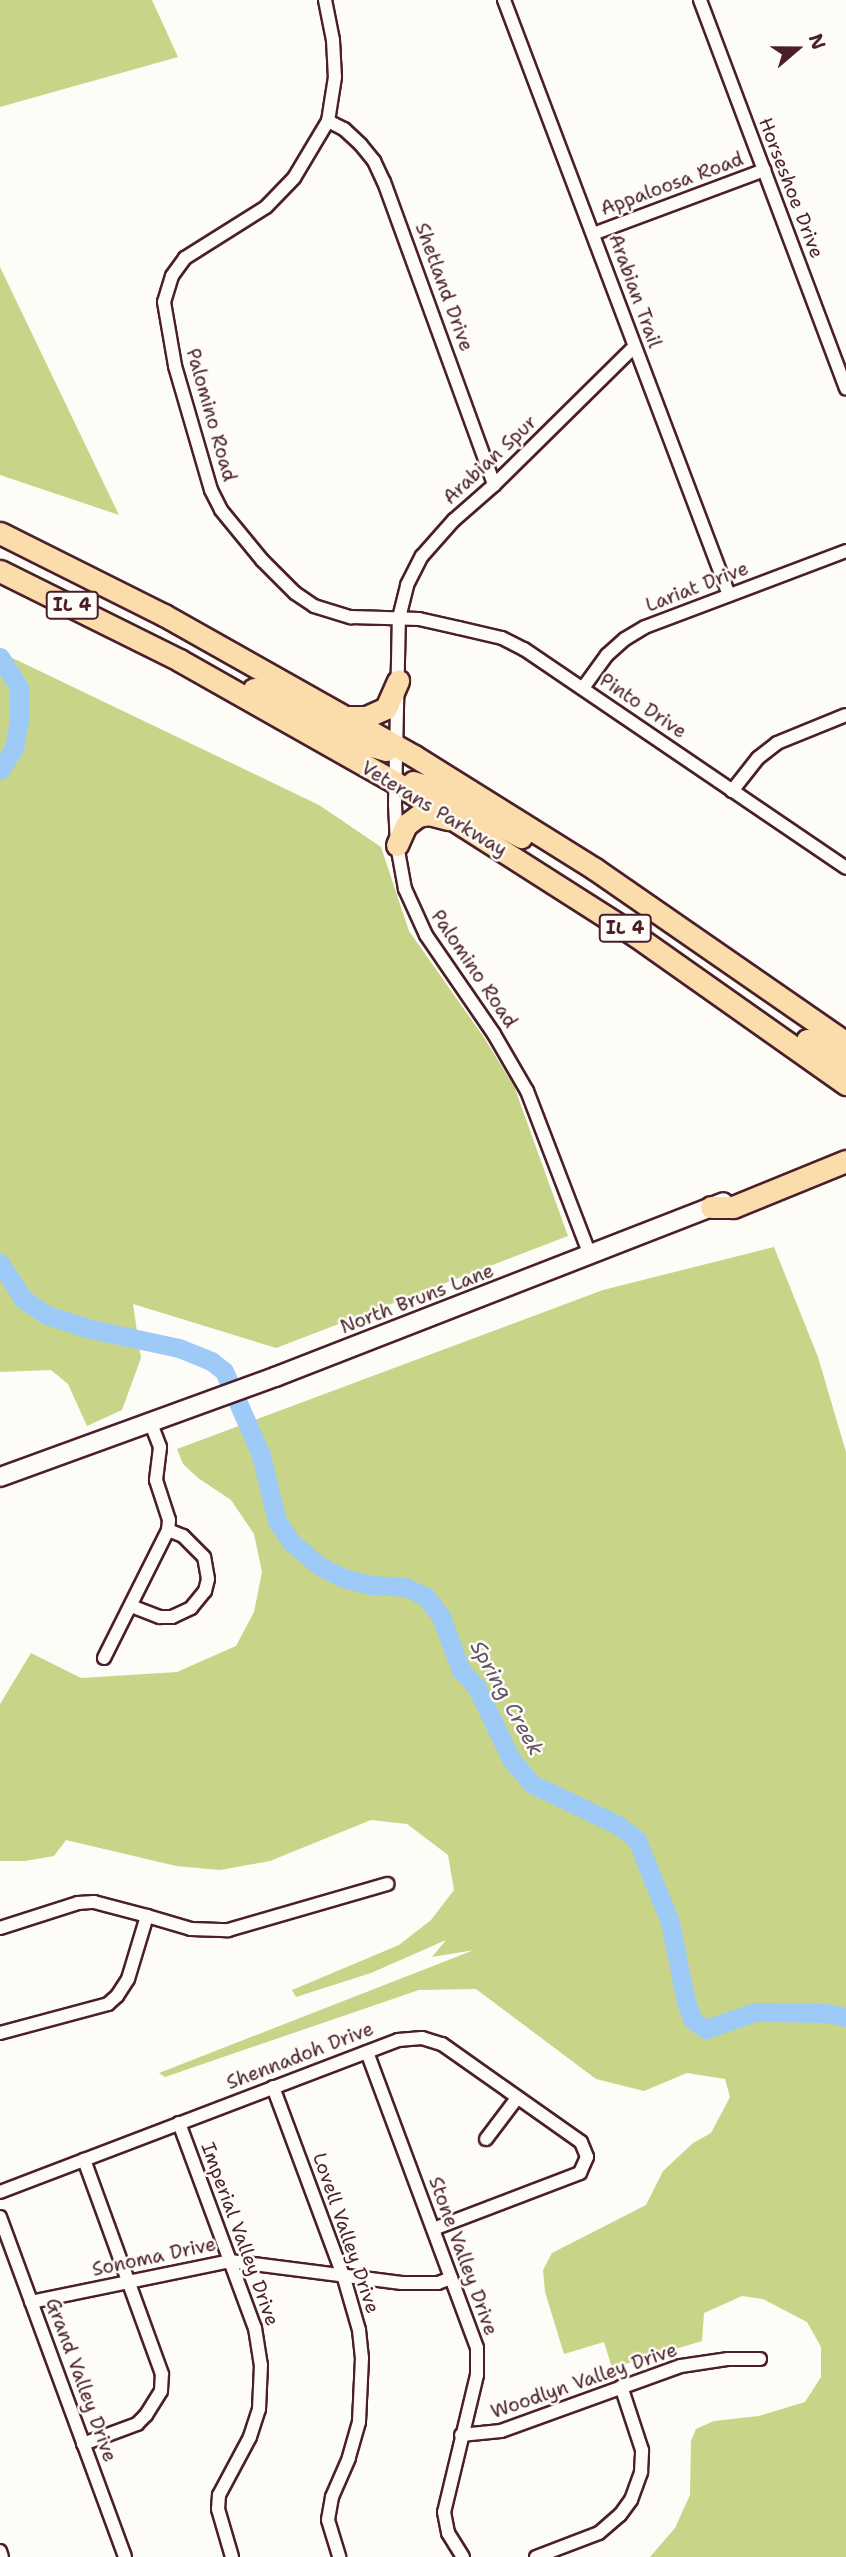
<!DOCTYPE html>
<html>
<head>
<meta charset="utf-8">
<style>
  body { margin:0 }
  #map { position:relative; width:846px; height:2557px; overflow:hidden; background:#fdfcf7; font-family:"Shantell Sans",sans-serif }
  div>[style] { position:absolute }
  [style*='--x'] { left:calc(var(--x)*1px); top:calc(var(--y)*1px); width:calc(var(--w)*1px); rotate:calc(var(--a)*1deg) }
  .green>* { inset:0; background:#c8d588 }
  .river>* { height:19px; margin:-9.5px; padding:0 9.5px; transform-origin:9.5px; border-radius:9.5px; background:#9dcaf7 }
  .roads { filter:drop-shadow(2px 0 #4a1f2b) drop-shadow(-2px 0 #4a1f2b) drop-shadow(0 2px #4a1f2b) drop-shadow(0 -2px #4a1f2b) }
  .minor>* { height:12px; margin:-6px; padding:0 6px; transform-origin:6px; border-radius:6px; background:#fdfcf7 }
  .secondary>* { height:18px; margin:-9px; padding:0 9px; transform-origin:9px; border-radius:9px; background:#fdfcf7 }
  .trunk>* { height:21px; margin:-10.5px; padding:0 10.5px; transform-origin:10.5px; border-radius:10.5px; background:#fbddab }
  span { translate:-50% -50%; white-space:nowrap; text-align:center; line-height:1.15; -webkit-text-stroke:5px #fdfcf7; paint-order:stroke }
  .shield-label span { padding:2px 5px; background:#fdfcf7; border:2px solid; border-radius:5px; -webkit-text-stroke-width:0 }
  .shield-label { font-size:18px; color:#4a1f2b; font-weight:700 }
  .street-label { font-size:19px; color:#4a1f2b }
  .water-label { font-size:21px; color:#635268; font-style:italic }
  .north { position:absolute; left:762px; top:14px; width:70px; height:70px; -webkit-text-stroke:5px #fdfcf7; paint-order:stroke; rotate:70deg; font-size:19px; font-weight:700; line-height:28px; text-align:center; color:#4a1f2b }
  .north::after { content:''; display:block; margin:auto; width:24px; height:32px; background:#4a1f2b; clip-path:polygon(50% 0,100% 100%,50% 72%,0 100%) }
</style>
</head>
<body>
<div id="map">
  <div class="green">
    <i style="clip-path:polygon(0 0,152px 0,178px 57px,0 107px)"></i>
    <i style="clip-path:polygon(0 267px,119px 515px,0 475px)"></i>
    <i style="clip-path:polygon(0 652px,319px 805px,381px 847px,409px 931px,483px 1036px,514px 1086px,568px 1236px,276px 1348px,133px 1304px,141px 1358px,122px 1410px,87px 1426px,68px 1384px,51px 1370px,0 1372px)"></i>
    <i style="clip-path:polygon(774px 1247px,818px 1357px,846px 1452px,846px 2557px,650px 2557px,675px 2528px,690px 2495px,691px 2441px,696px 2429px,714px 2421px,759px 2416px,805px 2402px,821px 2377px,821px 2347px,807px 2322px,763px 2299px,742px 2296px,704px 2313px,702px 2341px,612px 2368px,604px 2342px,564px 2354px,545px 2292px,543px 2270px,552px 2253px,646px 2205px,663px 2171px,693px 2143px,711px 2133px,730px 2097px,725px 2079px,687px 2073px,644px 2091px,596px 2079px,476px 1989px,419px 1990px,165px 2077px,159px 2073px,474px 1950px,432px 1957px,446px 1940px,371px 1973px,296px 1997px,292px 1990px,399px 1945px,431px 1920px,454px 1890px,448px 1855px,407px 1824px,371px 1820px,270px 1861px,220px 1870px,176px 1866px,66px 1840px,54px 1856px,25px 1861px,0 1861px,0 1704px,31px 1653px,81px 1678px,177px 1672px,236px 1646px,254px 1612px,262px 1572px,254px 1534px,231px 1500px,198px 1478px,183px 1464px,177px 1449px,603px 1290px)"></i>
  </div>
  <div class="river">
    <i style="--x:0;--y:657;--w:36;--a:58"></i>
    <i style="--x:19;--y:688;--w:32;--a:90"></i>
    <i style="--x:19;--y:720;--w:28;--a:100"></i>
    <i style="--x:14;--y:748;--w:26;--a:122"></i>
    <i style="--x:0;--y:1263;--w:43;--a:57.4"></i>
    <i style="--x:23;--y:1299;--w:29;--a:34"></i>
    <i style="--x:47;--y:1315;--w:45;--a:18"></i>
    <i style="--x:90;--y:1329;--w:91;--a:12.1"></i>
    <i style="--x:179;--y:1348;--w:35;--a:22"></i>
    <i style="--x:211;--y:1361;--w:16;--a:38"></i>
    <i style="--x:224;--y:1371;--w:92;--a:66.2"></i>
    <i style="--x:261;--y:1455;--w:68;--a:76.4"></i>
    <i style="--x:277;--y:1521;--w:25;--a:56"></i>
    <i style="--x:291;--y:1542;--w:35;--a:40"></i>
    <i style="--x:318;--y:1565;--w:29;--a:27"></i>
    <i style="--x:344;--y:1578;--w:27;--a:15"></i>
    <i style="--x:370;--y:1585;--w:35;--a:3"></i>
    <i style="--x:405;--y:1587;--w:23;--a:25"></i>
    <i style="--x:426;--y:1597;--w:25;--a:53"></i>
    <i style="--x:441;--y:1617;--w:57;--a:69.3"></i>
    <i style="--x:461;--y:1670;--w:24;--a:48"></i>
    <i style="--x:477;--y:1688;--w:79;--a:64.4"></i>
    <i style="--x:511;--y:1759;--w:33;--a:50"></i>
    <i style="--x:532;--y:1784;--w:95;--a:25.5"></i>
    <i style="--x:618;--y:1825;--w:24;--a:38"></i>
    <i style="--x:637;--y:1840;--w:88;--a:68.1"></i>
    <i style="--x:670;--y:1922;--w:82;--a:78.7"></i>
    <i style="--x:686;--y:2002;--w:19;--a:69"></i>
    <i style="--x:693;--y:2020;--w:16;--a:35"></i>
    <i style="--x:706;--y:2029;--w:52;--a:-19.1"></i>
    <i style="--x:755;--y:2012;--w:70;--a:0.8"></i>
    <i style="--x:825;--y:2013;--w:21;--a:11"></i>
  </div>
  <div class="roads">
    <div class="minor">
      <i style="--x:325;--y:0;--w:41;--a:78.7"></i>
      <i style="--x:333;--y:40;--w:37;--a:87"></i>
      <i style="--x:335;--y:77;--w:45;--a:99"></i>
      <i style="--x:328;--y:121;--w:66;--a:120.8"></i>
      <i style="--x:294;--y:178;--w:40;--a:134"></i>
      <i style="--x:266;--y:207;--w:96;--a:147.8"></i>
      <i style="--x:185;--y:258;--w:22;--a:126"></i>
      <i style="--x:172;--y:276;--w:27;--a:107"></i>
      <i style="--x:164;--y:302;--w:65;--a:80.2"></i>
      <i style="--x:175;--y:366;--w:129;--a:73.8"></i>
      <i style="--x:211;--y:490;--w:22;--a:63"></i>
      <i style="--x:221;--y:510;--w:65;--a:50.6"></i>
      <i style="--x:262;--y:560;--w:47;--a:45"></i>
      <i style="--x:295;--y:593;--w:23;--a:34"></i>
      <i style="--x:314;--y:606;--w:39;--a:17"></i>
      <i style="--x:351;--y:617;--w:68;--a:1.7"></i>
      <i style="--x:419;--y:619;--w:41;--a:12.7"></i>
      <i style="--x:459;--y:628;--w:44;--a:13.1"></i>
      <i style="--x:502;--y:638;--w:25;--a:27"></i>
      <i style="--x:524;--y:649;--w:389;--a:34.2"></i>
      <i style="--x:504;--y:0;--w:636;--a:69.29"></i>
      <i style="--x:700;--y:0;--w:415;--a:69.4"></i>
      <i style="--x:328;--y:121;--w:18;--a:27"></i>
      <i style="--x:344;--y:129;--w:23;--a:43"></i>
      <i style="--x:361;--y:145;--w:21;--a:51"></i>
      <i style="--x:374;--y:161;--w:23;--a:65"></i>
      <i style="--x:384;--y:182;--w:322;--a:70"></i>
      <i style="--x:593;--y:234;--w:183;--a:-20.5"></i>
      <i style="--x:583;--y:688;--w:41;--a:-54"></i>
      <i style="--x:607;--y:655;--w:24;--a:-42"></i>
      <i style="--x:625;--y:639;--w:23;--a:-31"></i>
      <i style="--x:645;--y:627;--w:215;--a:-20.7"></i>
      <i style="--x:732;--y:791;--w:42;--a:-51.8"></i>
      <i style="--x:758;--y:758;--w:24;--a:-38"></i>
      <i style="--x:777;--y:743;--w:74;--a:-22.1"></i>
      <i style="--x:590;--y:1255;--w:176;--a:-111"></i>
      <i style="--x:527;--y:1091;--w:66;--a:-120.1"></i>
      <i style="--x:494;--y:1034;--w:120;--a:-124.5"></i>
      <i style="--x:426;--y:935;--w:51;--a:-114.5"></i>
      <i style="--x:405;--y:889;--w:45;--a:-100.3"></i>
      <i style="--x:397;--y:845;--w:41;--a:-92.8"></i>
      <i style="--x:395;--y:804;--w:186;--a:-88.8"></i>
      <i style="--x:399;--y:618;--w:34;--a:-76"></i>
      <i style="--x:407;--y:585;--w:33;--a:-63"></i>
      <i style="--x:422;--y:556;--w:48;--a:-48.4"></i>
      <i style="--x:454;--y:520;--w:53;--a:-41.2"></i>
      <i style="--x:494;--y:485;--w:197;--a:-44.6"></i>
      <i style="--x:131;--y:1606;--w:31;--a:21"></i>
      <i style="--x:160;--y:1617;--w:12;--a:0"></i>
      <i style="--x:172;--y:1617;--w:21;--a:-25"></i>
      <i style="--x:191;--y:1608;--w:22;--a:-51"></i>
      <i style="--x:205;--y:1591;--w:12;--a:-76"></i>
      <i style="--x:208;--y:1579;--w:22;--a:-100"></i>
      <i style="--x:204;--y:1557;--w:30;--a:-135"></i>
      <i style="--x:183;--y:1536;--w:16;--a:-158"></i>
      <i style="--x:104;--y:1658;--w:143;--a:-63.4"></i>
      <i style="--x:168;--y:1530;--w:10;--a:-84"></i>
      <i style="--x:169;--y:1520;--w:42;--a:-108"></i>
      <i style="--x:156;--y:1480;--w:33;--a:-83"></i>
      <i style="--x:160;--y:1447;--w:26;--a:-111"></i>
      <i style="--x:0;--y:1928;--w:82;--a:-17.8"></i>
      <i style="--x:78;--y:1903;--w:16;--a:-4"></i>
      <i style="--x:94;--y:1902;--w:55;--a:14.8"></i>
      <i style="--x:0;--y:2033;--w:112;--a:-15"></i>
      <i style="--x:108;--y:2004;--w:12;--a:-42"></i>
      <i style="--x:117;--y:1996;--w:20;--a:-57"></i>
      <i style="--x:128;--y:1979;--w:66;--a:-73.2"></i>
      <i style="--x:147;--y:1916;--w:46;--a:16.5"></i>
      <i style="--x:191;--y:1929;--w:37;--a:2"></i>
      <i style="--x:228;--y:1930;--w:166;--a:-16.1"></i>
      <i style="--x:367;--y:2052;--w:316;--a:69.6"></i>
      <i style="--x:477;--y:2348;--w:27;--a:90"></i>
      <i style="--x:477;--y:2375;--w:141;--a:103.5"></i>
      <i style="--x:444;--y:2512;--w:21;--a:79"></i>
      <i style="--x:448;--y:2533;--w:28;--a:58"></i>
      <i style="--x:273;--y:2087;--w:204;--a:69.6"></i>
      <i style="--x:344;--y:2278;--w:54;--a:73.9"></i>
      <i style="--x:359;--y:2330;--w:28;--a:84"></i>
      <i style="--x:362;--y:2358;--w:64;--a:92.7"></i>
      <i style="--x:359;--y:2422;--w:37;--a:106"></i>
      <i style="--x:349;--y:2458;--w:43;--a:113.6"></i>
      <i style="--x:332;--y:2497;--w:23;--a:100"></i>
      <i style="--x:328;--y:2520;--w:39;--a:73"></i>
      <i style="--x:179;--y:2123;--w:219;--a:69.7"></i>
      <i style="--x:255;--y:2328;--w:37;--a:81"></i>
      <i style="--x:261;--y:2365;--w:44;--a:92.6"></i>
      <i style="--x:259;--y:2409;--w:29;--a:108"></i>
      <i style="--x:250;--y:2437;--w:66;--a:118.1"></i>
      <i style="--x:219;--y:2495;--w:14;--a:94"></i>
      <i style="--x:218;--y:2509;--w:50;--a:73.7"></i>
      <i style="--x:486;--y:2139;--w:51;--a:-52.9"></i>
      <i style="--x:0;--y:2192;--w:426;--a:-20.9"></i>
      <i style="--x:398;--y:2040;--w:24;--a:-5"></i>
      <i style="--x:422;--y:2038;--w:21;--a:17"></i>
      <i style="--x:442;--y:2044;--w:170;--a:35.2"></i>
      <i style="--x:581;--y:2142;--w:16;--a:68"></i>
      <i style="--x:587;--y:2157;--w:17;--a:114"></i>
      <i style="--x:580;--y:2173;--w:157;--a:159.1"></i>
      <i style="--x:0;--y:2217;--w:362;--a:69.8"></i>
      <i style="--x:31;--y:2302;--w:203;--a:-11.6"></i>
      <i style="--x:230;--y:2261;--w:173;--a:7.3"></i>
      <i style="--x:402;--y:2283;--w:36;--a:0"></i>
      <i style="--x:438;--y:2283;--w:14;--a:-21"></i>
      <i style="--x:461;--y:2435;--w:40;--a:-5.7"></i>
      <i style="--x:501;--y:2431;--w:191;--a:-19.9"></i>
      <i style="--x:681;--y:2366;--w:48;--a:-8.5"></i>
      <i style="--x:728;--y:2359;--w:32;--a:0"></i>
      <i style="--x:83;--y:2444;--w:58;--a:-20.3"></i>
      <i style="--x:137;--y:2424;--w:13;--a:-45"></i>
      <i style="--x:146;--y:2415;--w:28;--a:-58"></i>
      <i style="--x:161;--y:2391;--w:17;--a:-87"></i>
      <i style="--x:162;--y:2374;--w:228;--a:-110"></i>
      <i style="--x:0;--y:2551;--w:6;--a:72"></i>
      <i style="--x:536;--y:2557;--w:67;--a:-20.9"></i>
      <i style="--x:599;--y:2533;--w:28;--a:-41"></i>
      <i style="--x:620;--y:2515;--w:19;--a:-54"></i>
      <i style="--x:631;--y:2500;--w:30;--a:-70"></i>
      <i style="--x:641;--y:2472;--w:22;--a:-87"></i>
      <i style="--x:642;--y:2450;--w:67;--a:-108.2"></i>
    </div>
    <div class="secondary">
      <i style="--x:0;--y:1477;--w:293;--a:-20"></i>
      <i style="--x:275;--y:1377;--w:481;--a:-21.3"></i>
    </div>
    <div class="trunk">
      <i style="--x:0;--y:533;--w:183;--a:26.6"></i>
      <i style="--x:164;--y:615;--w:287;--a:29.4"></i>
      <i style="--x:414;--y:756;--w:213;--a:32"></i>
      <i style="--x:595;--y:869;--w:305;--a:34.7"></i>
      <i style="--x:0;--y:571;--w:200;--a:26.4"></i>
      <i style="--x:179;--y:660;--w:249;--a:29.5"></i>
      <i style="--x:396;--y:783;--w:285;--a:32.5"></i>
      <i style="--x:636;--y:936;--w:257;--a:35.2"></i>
      <i style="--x:254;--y:689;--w:124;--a:26.4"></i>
      <i style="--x:365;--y:744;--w:22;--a:16"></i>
      <i style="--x:348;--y:717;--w:18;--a:0"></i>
      <i style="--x:366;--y:717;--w:22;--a:-24"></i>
      <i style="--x:386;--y:708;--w:30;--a:-66"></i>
      <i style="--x:413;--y:782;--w:17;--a:17"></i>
      <i style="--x:429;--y:787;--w:105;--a:28.5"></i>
      <i style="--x:397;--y:845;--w:22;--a:-66"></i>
      <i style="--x:406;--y:825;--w:15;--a:-37"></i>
      <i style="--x:418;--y:816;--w:11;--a:-10"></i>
      <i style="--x:429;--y:814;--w:20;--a:15"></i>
      <i style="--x:807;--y:1040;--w:46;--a:32.7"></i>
      <i style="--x:711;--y:1207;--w:22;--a:0"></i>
      <i style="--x:733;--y:1207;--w:122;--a:-22.2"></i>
    </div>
  </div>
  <div class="shield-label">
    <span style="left:72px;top:605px">IL 4</span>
    <span style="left:625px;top:928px">IL 4</span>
  </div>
  <div class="street-label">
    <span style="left:672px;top:184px;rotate:-20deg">Appaloosa Road</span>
    <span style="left:791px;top:188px;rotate:69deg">Horseshoe Drive</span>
    <span style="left:444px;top:287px;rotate:70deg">Shetland Drive</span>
    <span style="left:635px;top:291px;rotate:70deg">Arabian Trail</span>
    <span style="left:211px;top:415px;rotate:74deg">Palomino Road</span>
    <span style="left:490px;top:460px;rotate:-43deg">Arabian Spur</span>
    <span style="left:697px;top:587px;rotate:-21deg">Lariat Drive</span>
    <span style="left:643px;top:706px;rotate:34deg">Pinto Drive</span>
    <span style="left:434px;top:809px;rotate:31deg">Veterans Parkway</span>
    <span style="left:474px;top:969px;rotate:56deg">Palomino Road</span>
    <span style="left:417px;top:1299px;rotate:-21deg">North Bruns Lane</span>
    <span style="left:300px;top:2056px;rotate:-21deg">Shennadoh Drive</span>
    <span style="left:346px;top:2233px;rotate:71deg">Lovell Valley Drive</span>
    <span style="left:240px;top:2234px;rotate:70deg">Imperial Valley Drive</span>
    <span style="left:463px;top:2256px;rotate:70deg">Stone Valley Drive</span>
    <span style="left:154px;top:2257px;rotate:-12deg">Sonoma Drive</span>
    <span style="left:81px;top:2380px;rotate:70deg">Grand Valley Drive</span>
    <span style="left:584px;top:2381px;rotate:-19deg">Woodlyn Valley Drive</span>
  </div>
  <div class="water-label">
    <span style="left:507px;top:1698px;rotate:61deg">Spring Creek</span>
  </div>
  <div class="north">N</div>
</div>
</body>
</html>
